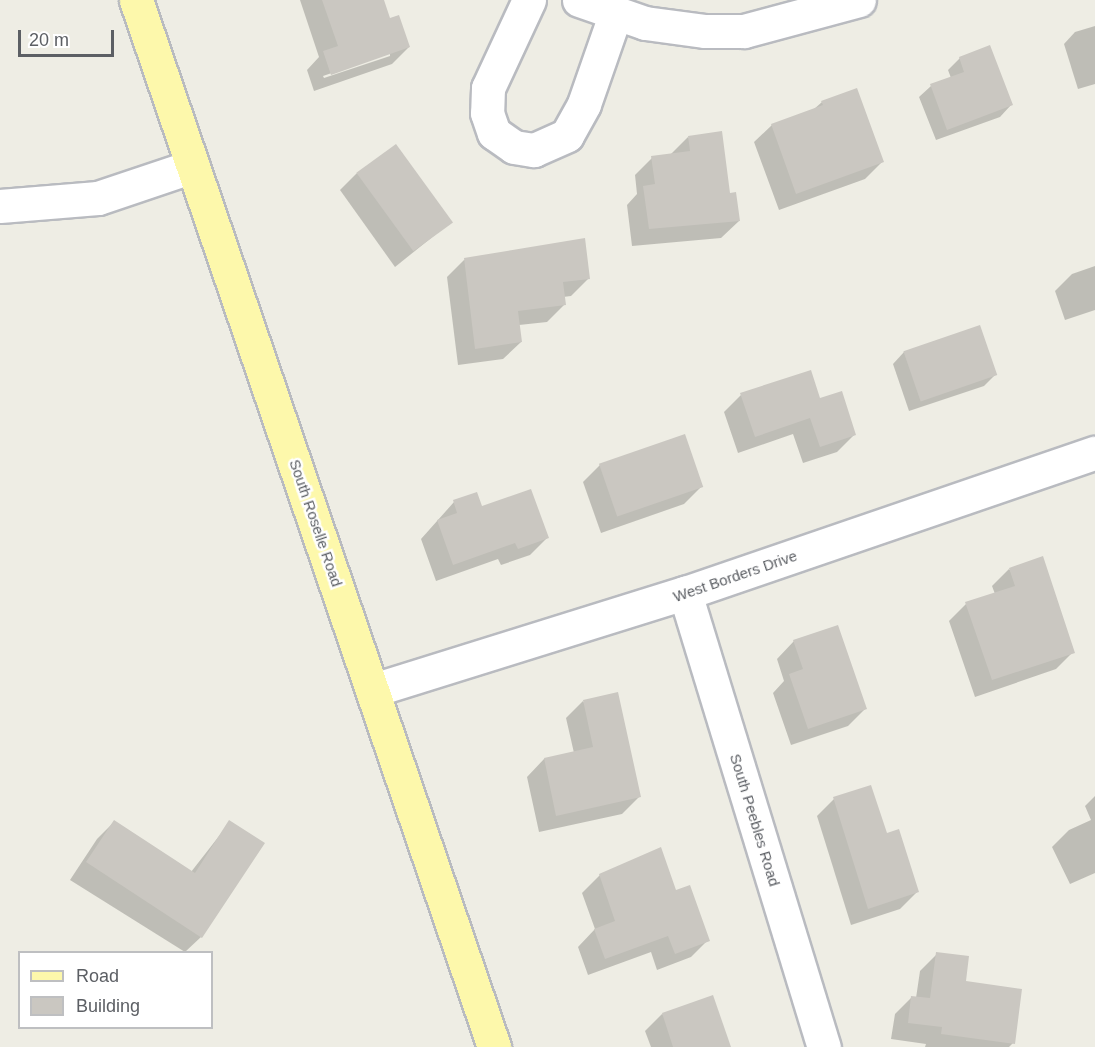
<!DOCTYPE html>
<html>
<head>
<meta charset="utf-8">
<style>
  body { margin:0 }
  #map { position:relative; width:1095px; height:1047px; overflow:hidden; background:#eeede4; font-family:Arial,sans-serif }
  div>[style] { position:absolute }
  [style*='--x'] { left:calc(var(--x)*1px); top:calc(var(--y)*1px); width:calc(var(--w)*1px); rotate:calc(var(--a)*1deg) }
  .shadow>* { inset:0; background:#0003 }
  .building>* { inset:0; background:#cac7c1; transform-origin:0 0 }
  .roads { filter:drop-shadow(2px 0 #b9bbc0) drop-shadow(-2px 0 #b9bbc0) drop-shadow(0 2px #b9bbc0) drop-shadow(0 -2px #b9bbc0) }
  .minor>* { height:33px; margin:-16.5px; padding:0 16.5px; transform-origin:16.5px; border-radius:16.5px; background:#fff }
  .major>* { height:33px; margin:-16.5px; padding:0 16.5px; transform-origin:16.5px; border-radius:16.5px; background:#fdf8ab }
  span { translate:-50% -50%; white-space:nowrap; text-align:center; line-height:1.15; -webkit-text-stroke:5px #fff; paint-order:stroke }
  .street-label { font-size:15px; color:#5c5f64 }
  .legend { position:absolute; left:18px; top:951px; width:195px; height:78px; box-sizing:border-box; background:#fff; border:2px solid #bebfc1; margin:0; padding:8px 10px; list-style:none; font-size:18px; color:#5c5f64 }
  .legend li { display:flex; align-items:center; gap:12px; height:30px }
  .legend b { width:30px; border:2px solid #bebfc1 }
  .scale { position:absolute; left:18px; top:30px; width:96px; height:27px; box-sizing:border-box; border:3px solid #5c5f64; border-top:0; padding-left:8px; font-size:18px; line-height:21px; white-space:nowrap; color:#5c5f64; -webkit-text-stroke:4px #fff; paint-order:stroke }
</style>
</head>
<body>
<div id="map">
  <div class="shadow">
    <i style="clip-path:polygon(evenodd,300px 0,382px 0,389px 20px,409px 47px,392px 64px,314px 91px,307px 70px,319px 57px,300px 0,390px 53px,390px 56px,324px 78px,323px 76px,390px 53px)"></i>
    <i style="clip-path:polygon(1095px 26px,1095px 84px,1078px 89px,1064px 44px,1075px 32px)"></i>
    <i style="clip-path:polygon(960px 58px,1011px 105px,1000px 117px,936px 140px,919px 97px,931px 86px,951px 78px,948px 70px)"></i>
    <i style="clip-path:polygon(822px 102px,882px 162px,865px 179px,779px 210px,754px 142px,772px 125px,813px 110px)"></i>
    <i style="clip-path:polygon(688px 137px,729px 194px,739px 221px,721px 238px,632px 246px,627px 205px,637px 194px,635px 175px,652px 158px,671px 154px)"></i>
    <i style="clip-path:polygon(357px 173px,451px 222px,395px 267px,340px 190px)"></i>
    <i style="clip-path:polygon(464px 260px,588px 279px,571px 296px,563px 297px,564px 305px,547px 322px,519px 325px,521px 342px,503px 359px,458px 365px,447px 277px)"></i>
    <i style="clip-path:polygon(1095px 266px,1095px 310px,1065px 320px,1055px 291px,1072px 274px)"></i>
    <i style="clip-path:polygon(904px 352px,995px 375px,984px 386px,909px 411px,893px 364px)"></i>
    <i style="clip-path:polygon(741px 395px,819px 400px,854px 435px,837px 452px,803px 463px,793px 434px,738px 453px,724px 412px)"></i>
    <i style="clip-path:polygon(600px 465px,701px 487px,684px 504px,601px 533px,583px 482px)"></i>
    <i style="clip-path:polygon(454px 502px,481px 508px,547px 538px,530px 555px,501px 565px,498px 559px,436px 581px,421px 539px)"></i>
    <i style="clip-path:polygon(1009px 569px,1073px 652px,1056px 669px,975px 697px,949px 621px,966px 604px,995px 594px,992px 586px)"></i>
    <i style="clip-path:polygon(794px 641px,865px 709px,848px 726px,791px 745px,773px 693px,784px 681px,777px 659px)"></i>
    <i style="clip-path:polygon(583px 701px,639px 797px,622px 814px,539px 832px,527px 777px,544px 759px,574px 753px,566px 718px)"></i>
    <i style="clip-path:polygon(1095px 796px,1095px 873px,1070px 884px,1052px 847px,1069px 830px,1091px 820px,1085px 806px)"></i>
    <i style="clip-path:polygon(834px 799px,886px 835px,917px 892px,900px 909px,851px 925px,817px 816px)"></i>
    <i style="clip-path:polygon(114px 822px,191px 872px,230px 822px,201px 937px,185px 952px,70px 880px,97px 839px)"></i>
    <i style="clip-path:polygon(600px 875px,675px 892px,708px 940px,691px 957px,657px 970px,651px 952px,588px 975px,578px 947px,595px 929px,582px 893px)"></i>
    <i style="clip-path:polygon(937px 954px,1013px 1043px,1009px 1047px,925px 1047px,926px 1044px,891px 1039px,895px 1014px,912px 997px,916px 998px,920px 971px)"></i>
    <i style="clip-path:polygon(662px 1014px,729px 1047px,651px 1047px,645px 1031px)"></i>
  </div>
  <div class="building">
    <i style="clip-path:polygon(322px 0,384px 0,390px 18px,399px 15px,410px 47px,331px 75px,323px 51px,338px 46px)"></i>
    <i style="clip-path:polygon(990px 45px,1013px 105px,947px 130px,930px 84px,964px 72px,959px 57px)"></i>
    <i style="clip-path:polygon(857px 88px,884px 162px,796px 194px,771px 124px,823px 105px,821px 101px)"></i>
    <i style="clip-path:polygon(722px 131px,730px 193px,736px 192px,740px 221px,649px 229px,643px 186px,655px 184px,651px 156px,690px 151px,688px 136px)"></i>
    <i style="left:396px;top:144px;width:97px;height:49px;rotate:54deg"></i>
    <i style="clip-path:polygon(585px 238px,590px 279px,563px 282px,566px 305px,518px 311px,522px 342px,475px 349px,464px 258px)"></i>
    <i style="left:980px;top:325px;width:53px;height:81px;rotate:71deg"></i>
    <i style="clip-path:polygon(811px 370px,820px 398px,842px 391px,856px 435px,820px 447px,810px 418px,755px 437px,740px 393px)"></i>
    <i style="left:685px;top:434px;width:56px;height:91px;rotate:71deg"></i>
    <i style="clip-path:polygon(531px 489px,549px 538px,518px 549px,515px 543px,453px 565px,437px 520px,457px 513px,453px 500px,477px 492px,482px 506px)"></i>
    <i style="clip-path:polygon(1043px 556px,1075px 653px,992px 680px,965px 602px,1015px 586px,1009px 568px)"></i>
    <i style="clip-path:polygon(838px 625px,867px 709px,808px 729px,789px 674px,803px 669px,793px 640px)"></i>
    <i style="clip-path:polygon(618px 692px,641px 797px,556px 816px,544px 758px,593px 747px,583px 700px)"></i>
    <i style="clip-path:polygon(871px 785px,887px 833px,899px 829px,919px 892px,868px 909px,833px 797px)"></i>
    <i style="clip-path:polygon(114px 820px,195px 873px,229px 820px,265px 843px,202px 938px,86px 862px)"></i>
    <i style="clip-path:polygon(661px 847px,676px 890px,690px 885px,710px 941px,675px 954px,668px 936px,605px 959px,594px 929px,615px 921px,599px 874px)"></i>
    <i style="clip-path:polygon(936px 952px,969px 956px,966px 981px,1022px 989px,1015px 1044px,941px 1034px,942px 1027px,908px 1023px,911px 996px,930px 998px)"></i>
    <i style="clip-path:polygon(713px 995px,731px 1047px,673px 1047px,662px 1013px)"></i>
  </div>
  <div class="roads">
    <div class="minor">
      <i style="--x:529;--y:0;--w:97;--a:115"></i>
      <i style="--x:488;--y:88;--w:25;--a:92"></i>
      <i style="--x:487;--y:113;--w:21;--a:71"></i>
      <i style="--x:494;--y:133;--w:24;--a:35"></i>
      <i style="--x:514;--y:147;--w:20;--a:9"></i>
      <i style="--x:534;--y:150;--w:36;--a:-24"></i>
      <i style="--x:567;--y:135;--w:35;--a:-61"></i>
      <i style="--x:584;--y:104;--w:97;--a:-70.8"></i>
      <i style="--x:579;--y:0;--w:70;--a:19.2"></i>
      <i style="--x:645;--y:23;--w:61;--a:7.6"></i>
      <i style="--x:705;--y:31;--w:39;--a:0"></i>
      <i style="--x:744;--y:31;--w:119;--a:-15.1"></i>
      <i style="--x:0;--y:206;--w:98;--a:-4.7"></i>
      <i style="--x:98;--y:198;--w:100;--a:-18.6"></i>
      <i style="--x:685;--y:593;--w:475;--a:73"></i>
      <i style="--x:373;--y:690;--w:327;--a:-17.3"></i>
      <i style="--x:685;--y:593;--w:433;--a:-18.9"></i>
    </div>
    <div class="major">
      <i style="--x:136;--y:0;--w:1107;--a:71.12"></i>
    </div>
  </div>
  <div class="street-label">
    <span style="left:316px;top:523px;rotate:71deg">South Roselle Road</span>
    <span style="left:735px;top:576px;rotate:-19deg">West Borders Drive</span>
    <span style="left:755px;top:820px;rotate:73deg">South Peebles Road</span>
  </div>
  <ul class="legend">
  <li><b style="height:8px;background:#fdf8ab"></b>Road</li>
  <li><b style="height:16px;background:#cac7c1"></b>Building</li>
  </ul>
  <div class="scale">20 m</div>
</div>
</body>
</html>
